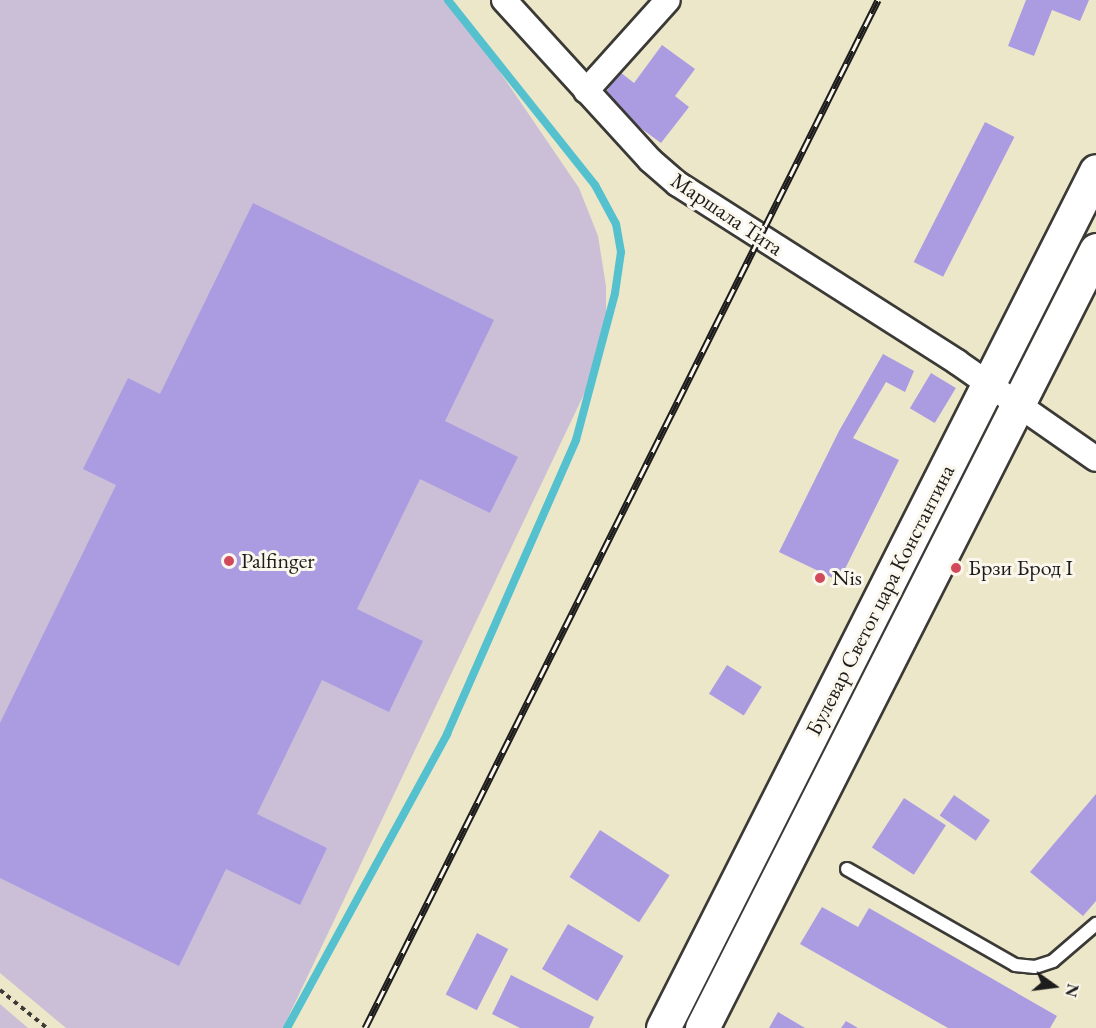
<!DOCTYPE html>
<html>
<head>
<meta charset="utf-8">
<style>
  body { margin:0 }
  #map { position:relative; width:1096px; height:1028px; overflow:hidden; background:#ede7ca; font-family:"EB Garamond",serif }
  div>[style] { position:absolute }
  [style*='--x'] { left:calc(var(--x)*1px); top:calc(var(--y)*1px); width:calc(var(--w)*1px); rotate:calc(var(--a)*1deg) }
  .industrial>* { inset:0; background:#cabfd7 }
  .stream>* { height:8px; margin:-4px; padding:0 4px; transform-origin:4px; border-radius:4px; background:#55c1cf }
  .building>* { inset:0; background:#ab9ce2; transform-origin:0 0 }
  .path>* { height:4px; margin-top:-2px; transform-origin:0; background:repeating-linear-gradient(90deg,#3b3a36 0 4.5px,transparent 0 9px) }
  .roads { filter:drop-shadow(2px 0 #3b3a36) drop-shadow(-2px 0 #3b3a36) drop-shadow(0 2px #3b3a36) drop-shadow(0 -2px #3b3a36) }
  .service>* { height:12px; margin:-6px; padding:0 6px; transform-origin:6px; border-radius:6px; background:#fff }
  .minor>* { height:24px; margin:-12px; padding:0 12px; transform-origin:12px; border-radius:12px; background:#fff }
  .secondary>* { height:33px; margin:-16.5px; padding:0 16.5px; transform-origin:16.5px; border-radius:16.5px; background:#fff }
  .rail>* { height:7px; margin-top:-3.5px; transform-origin:0; background:repeating-linear-gradient(90deg,#fbf7ec 0 14px,#1c1c1c 0 28px); box-sizing:border-box; border-block:2px solid #1c1c1c }
  .dots>* { width:16px; height:16px; translate:-50% -50%; box-sizing:border-box; border:3px solid #fbf7ec; border-radius:50% }
  span { translate:-50% -50%; white-space:nowrap; text-align:center; line-height:1.15; -webkit-text-stroke:6px #fbf7ec; paint-order:stroke }
  .street-label { font-size:22px; color:#1c1c1c }
  .poi-label { font-size:22px; color:#1c1c1c }
  .left { translate:0 -50%; text-align:left }
  .north { position:absolute; left:1024px; top:956px; width:60px; height:60px; -webkit-text-stroke:4px #fbf7ec; paint-order:stroke; rotate:104deg; font-size:16px; font-weight:700; line-height:24px; text-align:center; color:#1c1c1c }
  .north::after { content:''; display:block; margin:auto; width:21px; height:27px; background:#1c1c1c; clip-path:polygon(50% 0,100% 100%,50% 72%,0 100%) }
</style>
</head>
<body>
<div id="map">
  <div class="industrial">
    <i style="clip-path:polygon(0 0,451px 0,579px 188px,598px 236px,606px 286px,606px 313px,602px 341px,585px 392px,283px 1028px,66px 1028px,0 973px)"></i>
    <i style="clip-path:polygon(0 1004px,28px 1028px,0 1028px)"></i>
  </div>
  <div class="stream">
    <i style="--x:287;--y:1028;--w:335;--a:-61.4"></i>
    <i style="--x:447;--y:734;--w:321;--a:-66.3"></i>
    <i style="--x:576;--y:440;--w:152;--a:-75.1"></i>
    <i style="--x:615;--y:293;--w:41;--a:-81.7"></i>
    <i style="--x:621;--y:252;--w:28;--a:-100"></i>
    <i style="--x:616;--y:224;--w:44;--a:-118.3"></i>
    <i style="--x:595;--y:185;--w:236;--a:-128.5"></i>
  </div>
  <div class="building">
    <i style="clip-path:polygon(1026px 0,1089px 0,1080px 21px,1052px 10px,1034px 56px,1008px 46px)"></i>
    <i style="clip-path:polygon(662px 45px,695px 69px,675px 96px,689px 107px,661px 143px,601px 99px,620px 72px,634px 83px)"></i>
    <i style="left:985px;top:122px;width:33px;height:157px;rotate:27deg"></i>
    <i style="clip-path:polygon(253px 203px,494px 320px,445px 421px,518px 457px,490px 513px,420px 479px,357px 609px,423px 641px,389px 712px,322px 680px,257px 814px,327px 848px,300px 905px,226px 869px,179px 966px,0 878px,0 723px,116px 485px,83px 469px,128px 378px,160px 394px)"></i>
    <i style="clip-path:polygon(883px 354px,914px 371px,905px 392px,886px 382px,853px 438px,899px 460px,839px 581px,779px 552px,839px 431px)"></i>
    <i style="left:931px;top:373px;width:29px;height:41px;rotate:31deg"></i>
    <i style="left:727px;top:665px;width:41px;height:34px;rotate:32deg"></i>
    <i style="clip-path:polygon(1096px 794px,1096px 901px,1083px 916px,1030px 872px)"></i>
    <i style="left:954px;top:795px;width:44px;height:25px;rotate:35deg"></i>
    <i style="left:904px;top:798px;width:50px;height:59px;rotate:33deg"></i>
    <i style="left:600px;top:830px;width:83px;height:56px;rotate:33deg"></i>
    <i style="clip-path:polygon(822px 907px,858px 927px,869px 908px,1057px 1016px,1050px 1028px,948px 1028px,800px 944px)"></i>
    <i style="left:568px;top:924px;width:64px;height:52px;rotate:30deg"></i>
    <i style="left:477px;top:933px;width:35px;height:69px;rotate:27deg"></i>
    <i style="clip-path:polygon(511px 975px,594px 1017px,589px 1028px,520px 1028px,492px 1014px)"></i>
    <i style="clip-path:polygon(778px 1012px,805px 1028px,769px 1028px)"></i>
    <i style="clip-path:polygon(846px 1021px,858px 1028px,841px 1028px)"></i>
  </div>
  <div class="path">
    <i style="--x:0;--y:990;--w:60;--a:39"></i>
  </div>
  <div class="roads">
    <div class="service">
      <i style="--x:847;--y:869;--w:193;--a:29.7"></i>
      <i style="--x:1015;--y:965;--w:20;--a:6"></i>
      <i style="--x:1035;--y:967;--w:19;--a:-18"></i>
      <i style="--x:1053;--y:961;--w:57;--a:-40.7"></i>
    </div>
    <div class="minor">
      <i style="--x:504;--y:0;--w:217;--a:47.6"></i>
      <i style="--x:650;--y:160;--w:37;--a:41"></i>
      <i style="--x:678;--y:184;--w:331;--a:32.5"></i>
      <i style="--x:957;--y:362;--w:169;--a:34.9"></i>
      <i style="--x:586;--y:91;--w:122;--a:-48"></i>
    </div>
    <div class="secondary">
      <i style="--x:663;--y:1028;--w:960;--a:-63.19"></i>
      <i style="--x:702;--y:1028;--w:872;--a:-63.14"></i>
    </div>
  </div>
  <div class="rail">
    <i style="--x:365;--y:1028;--w:1149;--a:-63.48"></i>
  </div>
  <div class="dots">
    <i style="left:229px;top:561px;background:#d1495b"></i>
    <i style="left:956px;top:568px;background:#d1495b"></i>
    <i style="left:820px;top:578px;background:#d1495b"></i>
  </div>
  <div class="street-label">
    <span style="left:727px;top:214px;rotate:34deg">Маршала Тита</span>
    <span style="left:880px;top:600px;rotate:-63deg">Булевар Светог цара Константина</span>
  </div>
  <div class="poi-label">
    <span class="left" style="left:241px;top:561px">Palfinger</span>
    <span class="left" style="left:968px;top:568px">Брзи Брод I</span>
    <span class="left" style="left:832px;top:578px">Nis</span>
  </div>
  <div class="north">N</div>
</div>
</body>
</html>
